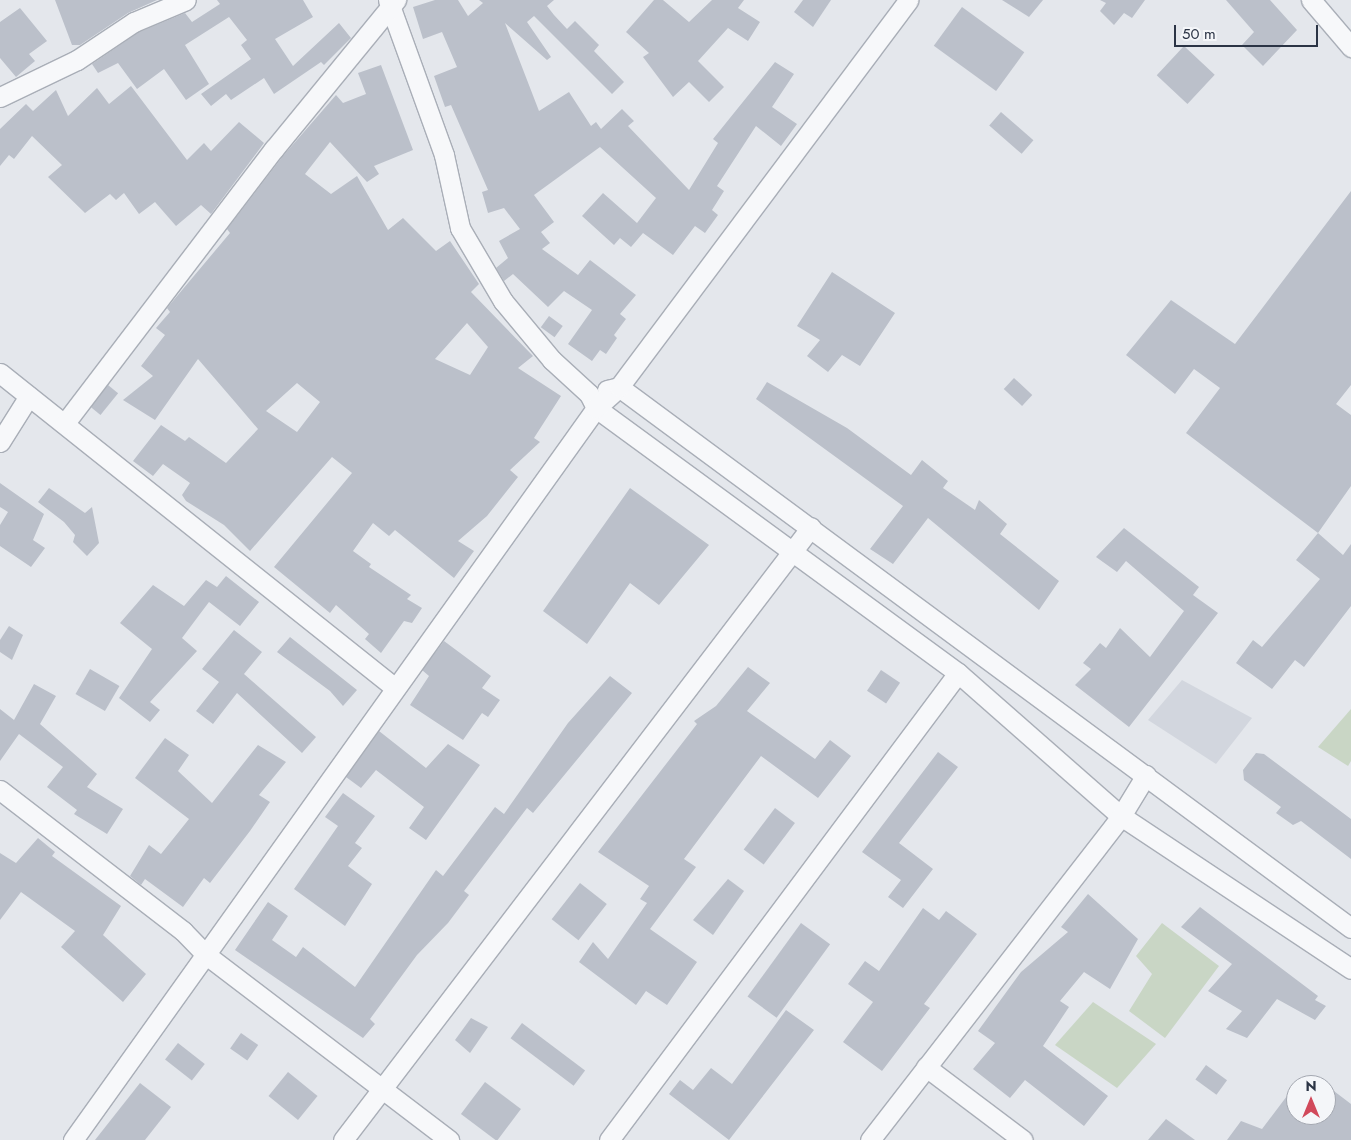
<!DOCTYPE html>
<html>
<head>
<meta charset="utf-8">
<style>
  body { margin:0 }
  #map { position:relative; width:1351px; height:1140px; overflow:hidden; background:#e4e7ec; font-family:Jost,sans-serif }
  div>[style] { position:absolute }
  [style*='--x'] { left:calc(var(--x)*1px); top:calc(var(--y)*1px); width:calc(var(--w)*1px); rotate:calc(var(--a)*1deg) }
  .built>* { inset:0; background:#d2d6de }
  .green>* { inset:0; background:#c9d6c5 }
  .building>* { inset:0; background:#bbc0ca; transform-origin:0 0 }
  .roads { filter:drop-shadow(1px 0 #a9aeb7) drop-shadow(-1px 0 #a9aeb7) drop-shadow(0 1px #a9aeb7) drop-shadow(0 -1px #a9aeb7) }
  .minor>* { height:19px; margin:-9.5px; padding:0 9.5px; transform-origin:9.5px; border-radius:9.5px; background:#f7f8fa }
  span { translate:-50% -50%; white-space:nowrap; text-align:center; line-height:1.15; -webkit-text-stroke:4.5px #f4f6f9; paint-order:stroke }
  .north { position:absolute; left:1286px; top:1075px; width:50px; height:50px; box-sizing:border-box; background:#f4f6f9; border:1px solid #a4a8b1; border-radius:50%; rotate:0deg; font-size:14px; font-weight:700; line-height:20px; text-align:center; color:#2b3445 }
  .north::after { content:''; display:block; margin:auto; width:18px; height:22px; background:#d1495b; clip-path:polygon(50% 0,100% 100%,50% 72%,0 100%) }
  .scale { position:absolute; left:1174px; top:25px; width:144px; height:22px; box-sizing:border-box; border:2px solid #2b3445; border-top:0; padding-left:6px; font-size:15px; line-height:18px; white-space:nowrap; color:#2b3445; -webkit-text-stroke:4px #f4f6f9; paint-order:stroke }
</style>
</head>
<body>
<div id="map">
  <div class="built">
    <i style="clip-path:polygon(1182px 680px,1252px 718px,1216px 764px,1148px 720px)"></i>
  </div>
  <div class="green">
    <i style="clip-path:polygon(1351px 709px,1351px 761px,1348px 766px,1318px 747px)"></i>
    <i style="clip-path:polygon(1162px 923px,1219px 966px,1165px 1038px,1129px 1011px,1152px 974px,1136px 956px)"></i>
    <i style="clip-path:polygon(1093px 1002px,1156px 1044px,1117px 1088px,1055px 1045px)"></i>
  </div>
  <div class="building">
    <i style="clip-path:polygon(55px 0,157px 0,128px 13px,80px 45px,72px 45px)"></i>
    <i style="clip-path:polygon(217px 0,303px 0,313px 17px,275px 39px,293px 66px,339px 23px,351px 38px,324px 65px,321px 62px,274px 94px,264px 78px,231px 100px,226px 94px,211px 106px,201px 94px,251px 59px,241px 45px,247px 40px,229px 17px,185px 45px,209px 84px,186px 100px,164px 69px,137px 89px,118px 63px,98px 73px,92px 64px,139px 32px,185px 13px,192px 22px,220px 4px)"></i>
    <i style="clip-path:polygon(435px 0,458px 0,468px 16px,483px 3px,479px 0,554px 0,547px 6px,554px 15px,567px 29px,575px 21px,599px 45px,594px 51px,624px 82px,612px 94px,534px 16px,527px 22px,551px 57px,547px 60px,505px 23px,539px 111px,569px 92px,591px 126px,596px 122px,601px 129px,622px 109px,634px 121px,628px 126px,689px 190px,718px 143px,713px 139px,775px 62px,794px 74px,772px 107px,797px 124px,781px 146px,756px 126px,717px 186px,724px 191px,712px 210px,718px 215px,705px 233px,695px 226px,673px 255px,643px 233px,631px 247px,620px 238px,614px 245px,582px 216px,603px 193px,637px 223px,656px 198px,600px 147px,534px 195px,554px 222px,541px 232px,550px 243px,542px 249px,578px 275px,590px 260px,636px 295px,620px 314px,626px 319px,614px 335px,617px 338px,606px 354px,600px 350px,592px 361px,568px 344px,592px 310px,564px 291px,548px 307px,513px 274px,504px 281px,496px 268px,508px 258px,499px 241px,520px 229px,504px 208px,488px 213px,482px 192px,488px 190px,451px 105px,445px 107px,434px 76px,457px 67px,442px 32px,423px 39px,413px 7px)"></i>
    <i style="clip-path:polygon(654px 0,663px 0,689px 22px,712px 0,744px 0,738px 8px,760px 22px,748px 41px,728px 28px,698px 61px,724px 87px,709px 102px,689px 82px,673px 97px,643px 57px,649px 53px,626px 32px)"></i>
    <i style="clip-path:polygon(803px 0,831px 0,813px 27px,794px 12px)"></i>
    <i style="clip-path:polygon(1002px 0,1043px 0,1029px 17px)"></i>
    <i style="clip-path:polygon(1100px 0,1145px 0,1132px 18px,1124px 13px,1114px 25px,1100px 11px,1106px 3px)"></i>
    <i style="clip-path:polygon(1226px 0,1270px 0,1297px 30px,1263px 66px,1242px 45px,1254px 32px)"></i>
    <i style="left:962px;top:7px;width:77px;height:48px;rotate:36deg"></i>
    <i style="clip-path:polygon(20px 8px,47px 41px,29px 54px,35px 61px,16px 77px,0 58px,0 22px)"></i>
    <i style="left:1184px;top:46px;width:42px;height:40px;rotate:43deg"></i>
    <i style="clip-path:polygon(evenodd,381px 65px,413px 150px,374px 166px,379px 174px,367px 182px,330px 142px,305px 174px,331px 194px,357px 176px,388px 230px,403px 218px,436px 251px,450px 241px,479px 284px,471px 292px,533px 356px,518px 368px,561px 396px,534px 438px,540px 442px,510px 470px,518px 477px,487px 516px,458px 541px,474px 551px,454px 578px,395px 530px,389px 536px,373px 523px,353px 551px,371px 564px,369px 567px,411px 595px,407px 599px,422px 608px,412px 623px,404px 621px,381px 653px,365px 639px,369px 634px,336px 605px,330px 613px,274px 567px,352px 473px,332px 457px,250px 551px,224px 525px,186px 501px,182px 495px,190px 483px,163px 464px,153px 476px,133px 461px,161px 425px,185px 441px,189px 437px,226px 463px,258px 429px,235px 402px,198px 359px,155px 420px,123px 400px,153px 376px,141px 366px,165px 335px,156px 328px,170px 312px,167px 308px,230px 233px,227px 229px,283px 156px,336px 95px,343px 103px,366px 94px,358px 73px,381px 65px,467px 323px,488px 347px,470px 375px,435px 359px,467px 323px,381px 65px,297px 383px,320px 402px,297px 432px,266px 411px,297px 383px)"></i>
    <i style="clip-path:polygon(131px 86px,187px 160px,204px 143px,211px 151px,239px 122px,264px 143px,211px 214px,201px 205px,176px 226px,155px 202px,139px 214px,124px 193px,116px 200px,110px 194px,85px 213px,48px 177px,62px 165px,32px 136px,14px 159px,9px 155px,0 166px,0 129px,26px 104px,33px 111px,56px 90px,68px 116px,97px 88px,109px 104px)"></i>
    <i style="left:1001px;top:112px;width:43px;height:18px;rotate:41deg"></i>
    <i style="clip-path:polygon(1351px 191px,1351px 385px,1336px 404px,1351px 415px,1351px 486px,1318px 533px,1186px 433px,1220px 388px,1194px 369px,1175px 394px,1126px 355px,1171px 300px,1235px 344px)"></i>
    <i style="clip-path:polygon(832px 272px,895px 313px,860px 366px,842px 355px,828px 372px,807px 356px,820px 340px,797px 326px)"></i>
    <i style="left:549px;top:316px;width:17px;height:14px;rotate:36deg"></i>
    <i style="left:1014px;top:378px;width:25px;height:15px;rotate:43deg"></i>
    <i style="clip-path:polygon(767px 382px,847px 428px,911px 475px,922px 460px,948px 481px,943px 488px,975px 510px,979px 500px,1007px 524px,1000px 534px,1059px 581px,1039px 610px,928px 518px,893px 564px,870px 549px,903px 506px,756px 399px)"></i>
    <i style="left:108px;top:385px;width:13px;height:28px;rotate:39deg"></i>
    <i style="clip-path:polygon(0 483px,44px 514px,33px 540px,45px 548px,31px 567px,0 546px,0 525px,8px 512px,0 507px)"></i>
    <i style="clip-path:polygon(49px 488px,85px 513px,92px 507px,99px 543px,87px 556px,73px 542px,75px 535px,64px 522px,38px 502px)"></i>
    <i style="clip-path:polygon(630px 488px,709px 545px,659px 605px,630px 583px,587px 644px,543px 611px)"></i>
    <i style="clip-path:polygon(1124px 528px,1199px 587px,1193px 595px,1218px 613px,1129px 727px,1075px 685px,1091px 669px,1083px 663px,1100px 643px,1106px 648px,1120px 628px,1150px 657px,1184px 611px,1126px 561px,1117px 572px,1096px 557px)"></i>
    <i style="clip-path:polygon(1318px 533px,1343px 555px,1351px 544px,1351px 606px,1304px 667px,1295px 660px,1272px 689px,1236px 663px,1253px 640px,1262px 647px,1320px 579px,1296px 560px)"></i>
    <i style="clip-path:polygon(226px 576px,259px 602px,240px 626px,209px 602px,182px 638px,197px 651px,150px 702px,160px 710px,150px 722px,119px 698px,152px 649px,120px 623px,153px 585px,184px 606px,206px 580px,217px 587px)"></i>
    <i style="clip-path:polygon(9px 626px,23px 635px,12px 660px,0 652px,0 640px)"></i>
    <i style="clip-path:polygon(234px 630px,262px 652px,244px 674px,316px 737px,302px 753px,237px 693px,213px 724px,196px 711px,219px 682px,202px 669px)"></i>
    <i style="clip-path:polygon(290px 637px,357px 690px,343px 706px,330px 691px,277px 652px)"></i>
    <i style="clip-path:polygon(444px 641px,491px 676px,482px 688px,500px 700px,488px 717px,482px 713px,463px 740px,410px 705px,429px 676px,422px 670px)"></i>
    <i style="clip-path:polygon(748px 667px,770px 683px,747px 711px,815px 759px,830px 740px,851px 756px,818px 798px,761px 756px,684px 859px,696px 867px,650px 929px,697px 962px,667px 1005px,646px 991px,636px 1005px,579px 962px,593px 942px,608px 959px,647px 903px,640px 899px,649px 886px,598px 852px,697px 724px,694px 721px,716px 706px)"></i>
    <i style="left:90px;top:669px;width:34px;height:29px;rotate:30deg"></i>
    <i style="left:881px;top:670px;width:23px;height:25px;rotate:34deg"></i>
    <i style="clip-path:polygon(610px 676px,632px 693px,533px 813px,527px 808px,464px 891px,469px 895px,448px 923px,417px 955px,370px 1019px,375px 1024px,363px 1038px,235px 950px,268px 902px,288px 916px,272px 940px,296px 957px,303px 947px,355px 987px,436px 870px,443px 876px,495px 807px,504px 814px,568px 723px)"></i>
    <i style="clip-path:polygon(34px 684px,56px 696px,40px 724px,97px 774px,87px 787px,123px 809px,107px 834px,74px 814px,77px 810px,47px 787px,63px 767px,19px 734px,0 761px,0 709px,14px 720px)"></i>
    <i style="clip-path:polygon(379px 731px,426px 768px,448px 744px,480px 765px,426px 840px,409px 828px,424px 807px,376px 770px,361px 788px,346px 777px)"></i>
    <i style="clip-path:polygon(165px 738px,189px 755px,178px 771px,212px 803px,258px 745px,286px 762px,259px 795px,270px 802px,250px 831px,210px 883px,204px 878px,183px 907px,145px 879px,141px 885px,130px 876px,149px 845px,161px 854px,189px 819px,135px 778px)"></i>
    <i style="clip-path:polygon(938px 752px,958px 767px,899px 843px,933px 869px,903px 908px,888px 897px,901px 880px,862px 852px)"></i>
    <i style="clip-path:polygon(1256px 753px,1264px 754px,1351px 819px,1351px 859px,1301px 821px,1293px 825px,1276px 813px,1281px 807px,1244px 780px,1243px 770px)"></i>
    <i style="clip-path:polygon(343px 793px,375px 816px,355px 843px,362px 848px,348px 866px,372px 884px,345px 926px,294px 889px,338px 826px,325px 817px)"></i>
    <i style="left:775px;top:808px;width:25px;height:52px;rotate:37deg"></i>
    <i style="clip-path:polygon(38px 838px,55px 852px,52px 856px,121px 906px,103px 935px,146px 974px,123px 1002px,61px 947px,75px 931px,21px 892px,0 920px,0 853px,16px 863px)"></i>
    <i style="clip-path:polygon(728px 879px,744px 891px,713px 935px,693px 920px)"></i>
    <i style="left:580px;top:883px;width:34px;height:46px;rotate:38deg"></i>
    <i style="clip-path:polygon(1088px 894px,1138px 939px,1110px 989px,1084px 972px,1060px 1001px,1069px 1007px,1043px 1046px,1108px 1096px,1084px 1126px,1025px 1080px,1010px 1098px,973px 1069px,995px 1043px,978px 1031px,1021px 972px,1068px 932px,1061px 927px)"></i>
    <i style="clip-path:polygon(1200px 907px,1318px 996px,1315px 1000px,1326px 1006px,1315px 1020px,1277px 999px,1247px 1038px,1226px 1029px,1242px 1011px,1208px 991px,1232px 964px,1181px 927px)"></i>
    <i style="clip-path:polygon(923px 908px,939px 920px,946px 911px,977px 934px,924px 1004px,930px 1008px,882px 1071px,843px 1042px,873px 1002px,848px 984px,865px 961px,879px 971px)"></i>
    <i style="left:801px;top:923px;width:36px;height:91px;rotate:36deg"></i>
    <i style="clip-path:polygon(786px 1010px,814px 1030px,729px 1140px,669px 1094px,680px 1080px,693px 1090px,711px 1068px,732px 1084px)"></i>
    <i style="clip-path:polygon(471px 1018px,488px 1027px,470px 1053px,455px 1040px)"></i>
    <i style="left:522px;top:1023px;width:79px;height:19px;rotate:37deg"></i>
    <i style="left:241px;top:1033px;width:21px;height:19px;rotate:35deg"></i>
    <i style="left:178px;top:1043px;width:34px;height:21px;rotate:38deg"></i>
    <i style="left:1206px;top:1065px;width:26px;height:18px;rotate:36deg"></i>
    <i style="left:288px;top:1072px;width:38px;height:31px;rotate:39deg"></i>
    <i style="left:485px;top:1082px;width:45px;height:40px;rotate:37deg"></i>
    <i style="clip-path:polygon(140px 1083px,171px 1107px,145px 1140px,95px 1140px)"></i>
    <i style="clip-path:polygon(1296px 1084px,1296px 1115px,1326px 1115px,1326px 1085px,1351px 1104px,1351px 1140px,1227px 1140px,1241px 1121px,1262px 1129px)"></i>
    <i style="clip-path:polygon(1166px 1119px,1195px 1140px,1148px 1140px)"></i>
  </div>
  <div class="roads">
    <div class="minor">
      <i style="--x:388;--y:0;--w:165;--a:70.1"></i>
      <i style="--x:444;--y:155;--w:75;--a:77.6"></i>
      <i style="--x:460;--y:228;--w:85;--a:59.5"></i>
      <i style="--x:503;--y:301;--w:77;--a:50.3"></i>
      <i style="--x:552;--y:360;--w:50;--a:42.6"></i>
      <i style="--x:589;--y:394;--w:16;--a:63"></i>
      <i style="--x:596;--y:408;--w:449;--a:36.2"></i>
      <i style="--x:958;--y:673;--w:217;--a:41.3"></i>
      <i style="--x:1121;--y:816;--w:276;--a:33.6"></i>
      <i style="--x:1311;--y:0;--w:62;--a:49.6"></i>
      <i style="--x:0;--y:97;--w:85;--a:-25.7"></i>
      <i style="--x:77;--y:60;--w:69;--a:-33.7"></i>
      <i style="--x:134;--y:22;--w:56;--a:-22.9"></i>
      <i style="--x:0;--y:373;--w:504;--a:38.55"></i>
      <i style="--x:607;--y:390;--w:12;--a:-14"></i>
      <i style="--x:619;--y:387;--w:910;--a:36.47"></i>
      <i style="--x:65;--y:423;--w:345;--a:-52.7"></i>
      <i style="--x:274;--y:149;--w:193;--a:-50.7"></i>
      <i style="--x:0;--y:442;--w:54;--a:-57.8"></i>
      <i style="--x:0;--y:790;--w:231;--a:37.6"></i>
      <i style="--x:183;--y:931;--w:32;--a:46"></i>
      <i style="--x:205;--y:954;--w:307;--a:37.3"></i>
      <i style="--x:926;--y:1067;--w:121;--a:37"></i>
      <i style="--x:73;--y:1140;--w:900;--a:-54.45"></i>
      <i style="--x:596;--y:408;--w:31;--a:-42"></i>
      <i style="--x:619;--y:387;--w:483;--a:-53.2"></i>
      <i style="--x:343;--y:1140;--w:771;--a:-52.64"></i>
      <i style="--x:609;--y:1140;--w:583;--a:-53.23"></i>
      <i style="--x:870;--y:1140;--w:410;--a:-52.2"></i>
      <i style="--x:1121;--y:816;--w:48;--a:-58.6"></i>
    </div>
  </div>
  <div class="north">N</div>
  <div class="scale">50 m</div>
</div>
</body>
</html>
